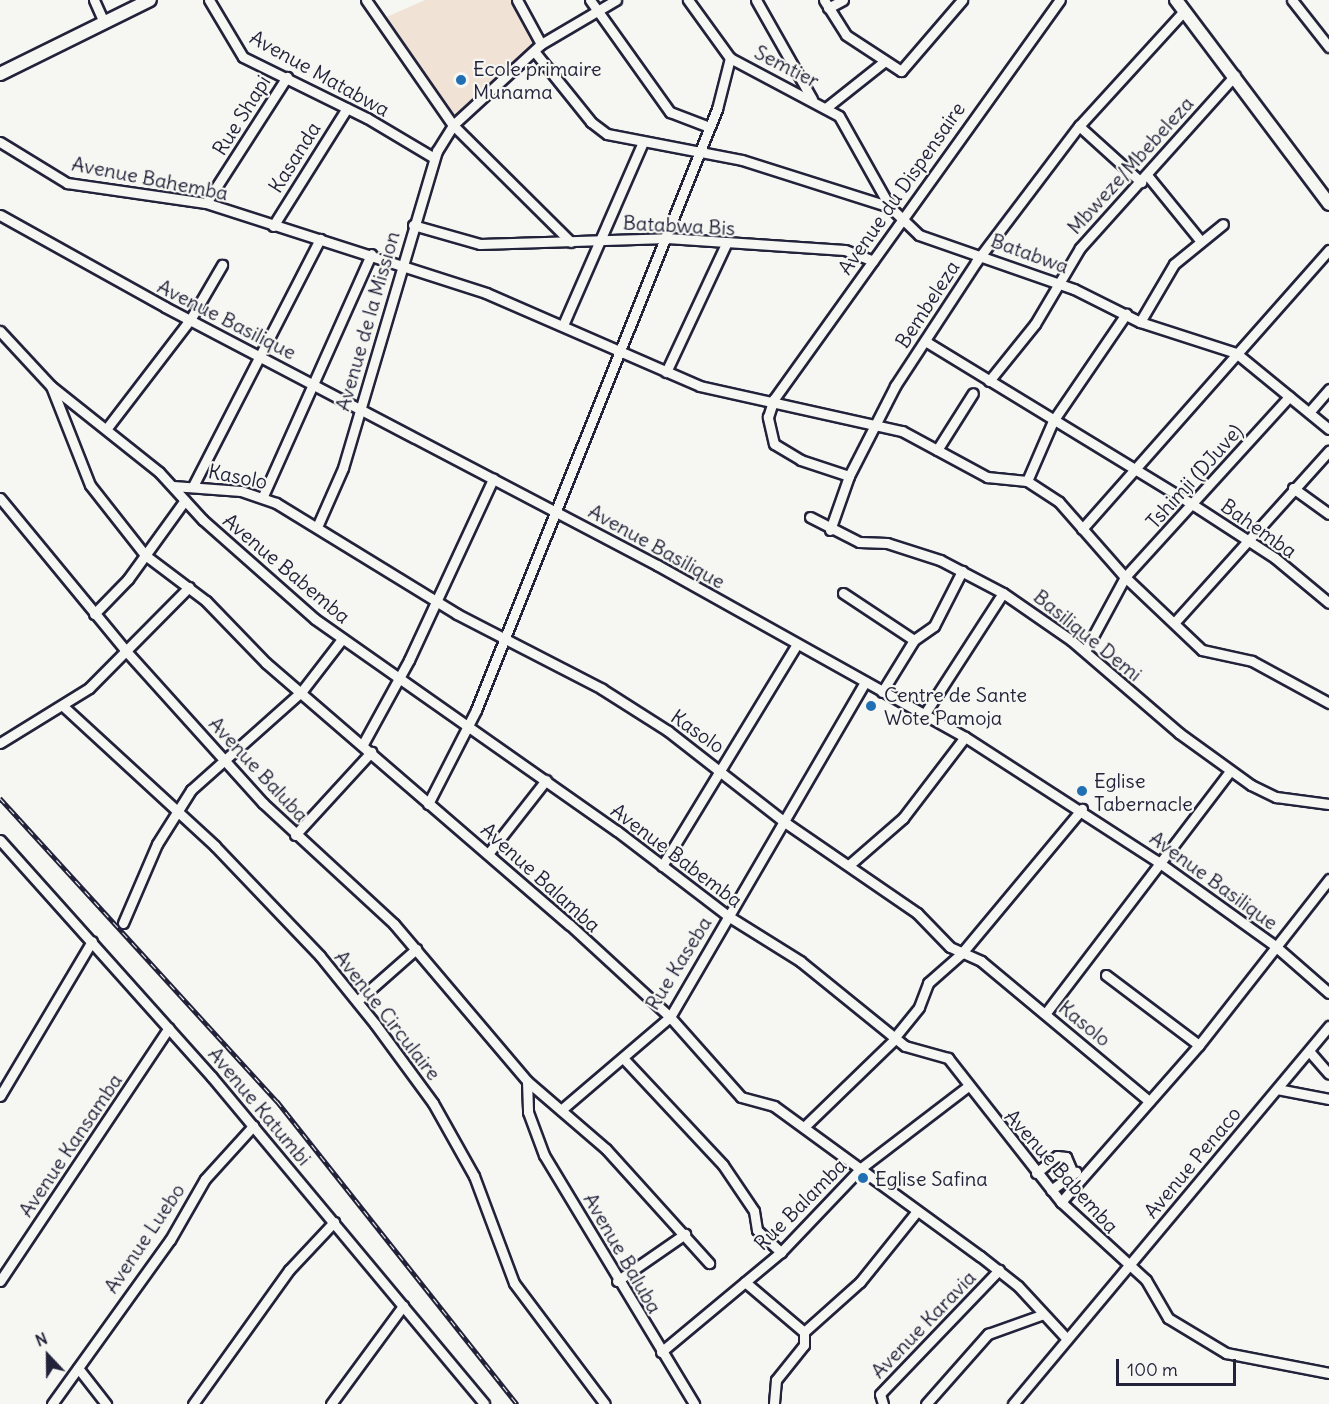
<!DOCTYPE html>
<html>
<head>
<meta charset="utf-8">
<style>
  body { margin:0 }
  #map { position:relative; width:1329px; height:1404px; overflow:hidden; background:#f6f6f2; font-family:Delius,sans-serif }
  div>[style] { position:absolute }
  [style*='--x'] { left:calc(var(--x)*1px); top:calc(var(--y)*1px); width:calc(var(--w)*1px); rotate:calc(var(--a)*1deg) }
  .built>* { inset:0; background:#f0e2d5 }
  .roads { filter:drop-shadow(2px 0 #22223b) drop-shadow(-2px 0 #22223b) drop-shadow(0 2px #22223b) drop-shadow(0 -2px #22223b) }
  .minor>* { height:9px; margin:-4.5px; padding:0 4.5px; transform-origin:4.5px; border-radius:4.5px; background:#f6f6f2 }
  .major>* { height:12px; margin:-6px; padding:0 6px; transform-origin:6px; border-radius:6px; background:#f6f6f2 }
  .rail>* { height:4.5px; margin-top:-2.25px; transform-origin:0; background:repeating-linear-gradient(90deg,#f6f6f2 0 7px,#22223b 0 14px); box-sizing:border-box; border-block:2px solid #22223b }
  .dots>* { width:16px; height:16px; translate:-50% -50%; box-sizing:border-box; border:3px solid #f6f6f2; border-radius:50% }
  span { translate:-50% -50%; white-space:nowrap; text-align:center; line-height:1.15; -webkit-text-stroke:4.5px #f6f6f2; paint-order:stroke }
  .street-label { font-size:20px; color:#22223b }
  .poi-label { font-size:20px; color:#22223b }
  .left { translate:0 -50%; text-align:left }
  .north { position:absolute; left:18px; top:1326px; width:60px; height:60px; -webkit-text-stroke:4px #f6f6f2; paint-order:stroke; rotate:338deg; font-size:16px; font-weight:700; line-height:24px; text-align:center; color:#22223b }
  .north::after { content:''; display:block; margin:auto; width:21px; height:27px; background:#22223b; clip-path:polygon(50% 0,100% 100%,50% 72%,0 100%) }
  .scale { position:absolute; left:1116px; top:1359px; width:120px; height:27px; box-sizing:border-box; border:3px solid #22223b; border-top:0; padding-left:8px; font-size:18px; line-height:21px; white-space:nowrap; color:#22223b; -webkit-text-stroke:4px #f6f6f2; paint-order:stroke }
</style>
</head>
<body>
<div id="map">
  <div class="built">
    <i style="clip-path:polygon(425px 0,515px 0,537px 40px,454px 120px,382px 19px)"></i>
  </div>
  <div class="roads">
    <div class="minor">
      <i style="--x:94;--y:0;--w:24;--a:66"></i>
      <i style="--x:209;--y:0;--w:66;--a:59.2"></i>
      <i style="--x:243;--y:57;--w:138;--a:26.2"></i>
      <i style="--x:367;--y:118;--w:78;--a:30.8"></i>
      <i style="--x:366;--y:0;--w:152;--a:55.2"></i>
      <i style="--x:453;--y:125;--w:166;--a:44.8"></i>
      <i style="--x:517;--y:0;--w:50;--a:61.4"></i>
      <i style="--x:590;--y:0;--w:138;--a:54.5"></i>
      <i style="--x:670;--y:112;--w:42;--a:21"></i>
      <i style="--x:756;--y:0;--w:114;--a:60.5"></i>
      <i style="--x:824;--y:0;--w:41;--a:57.8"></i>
      <i style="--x:846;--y:35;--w:66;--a:33.2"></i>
      <i style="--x:901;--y:71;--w:94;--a:-49.3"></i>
      <i style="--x:1292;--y:0;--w:60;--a:51.8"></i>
      <i style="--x:828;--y:8;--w:17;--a:-28"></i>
      <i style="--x:534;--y:51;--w:91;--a:51.2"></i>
      <i style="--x:591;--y:122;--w:20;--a:37"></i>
      <i style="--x:607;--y:134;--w:137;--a:10.9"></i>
      <i style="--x:742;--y:160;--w:155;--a:17.6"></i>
      <i style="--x:890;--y:207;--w:40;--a:44"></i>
      <i style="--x:919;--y:235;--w:164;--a:19.2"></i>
      <i style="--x:1074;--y:289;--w:74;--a:26.6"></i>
      <i style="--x:1140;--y:322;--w:101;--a:17.9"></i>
      <i style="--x:1236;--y:353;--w:120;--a:39.3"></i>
      <i style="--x:730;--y:58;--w:123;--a:28"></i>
      <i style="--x:839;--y:116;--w:104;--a:60.7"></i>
      <i style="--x:827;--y:107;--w:74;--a:-38.4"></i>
      <i style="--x:1079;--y:126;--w:84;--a:42.1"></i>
      <i style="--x:0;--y:142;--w:79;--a:31.5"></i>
      <i style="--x:67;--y:183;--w:140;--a:8.2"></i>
      <i style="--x:206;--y:203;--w:294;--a:17.8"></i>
      <i style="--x:486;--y:293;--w:233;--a:23.5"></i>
      <i style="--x:700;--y:386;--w:207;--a:12.6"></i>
      <i style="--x:902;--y:431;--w:97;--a:28.4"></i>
      <i style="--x:987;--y:477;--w:40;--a:5.7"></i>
      <i style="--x:1027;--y:481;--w:38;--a:33"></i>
      <i style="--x:1059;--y:502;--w:100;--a:48.7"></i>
      <i style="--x:1125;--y:577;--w:106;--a:43.5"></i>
      <i style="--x:1202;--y:650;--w:51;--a:12.4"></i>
      <i style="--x:1252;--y:661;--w:88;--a:28.6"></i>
      <i style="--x:1147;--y:175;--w:82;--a:50.9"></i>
      <i style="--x:206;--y:203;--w:150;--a:-57.3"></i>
      <i style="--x:0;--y:215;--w:189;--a:29.1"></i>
      <i style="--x:165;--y:307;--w:556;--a:27.67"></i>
      <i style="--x:657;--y:565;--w:353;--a:29.2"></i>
      <i style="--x:965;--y:737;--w:229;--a:32.9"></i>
      <i style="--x:1157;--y:861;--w:144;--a:35.7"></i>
      <i style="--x:1274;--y:945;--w:73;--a:41.1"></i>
      <i style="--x:413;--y:225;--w:70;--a:15.8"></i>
      <i style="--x:480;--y:244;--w:187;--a:-1.8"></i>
      <i style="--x:667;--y:238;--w:178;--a:3.9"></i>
      <i style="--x:845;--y:250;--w:30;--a:21"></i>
      <i style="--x:273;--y:226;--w:139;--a:-57.9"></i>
      <i style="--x:1140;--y:322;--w:67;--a:-59.6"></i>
      <i style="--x:1174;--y:264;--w:63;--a:-39.2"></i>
      <i style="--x:563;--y:325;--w:200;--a:-66.4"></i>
      <i style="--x:0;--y:331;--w:75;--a:47.2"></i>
      <i style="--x:51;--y:386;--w:138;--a:38.5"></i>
      <i style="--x:159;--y:472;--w:65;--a:47.5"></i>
      <i style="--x:203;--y:520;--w:149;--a:41.5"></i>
      <i style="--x:315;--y:619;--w:369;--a:35.1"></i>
      <i style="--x:617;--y:831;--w:140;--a:37.4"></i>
      <i style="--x:728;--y:916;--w:85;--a:32"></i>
      <i style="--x:800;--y:961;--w:135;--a:39"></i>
      <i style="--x:905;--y:1046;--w:45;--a:15.6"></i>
      <i style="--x:948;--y:1058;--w:183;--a:51.9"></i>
      <i style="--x:1061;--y:1202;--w:115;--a:42.5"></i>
      <i style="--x:1146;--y:1280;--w:44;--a:59.9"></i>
      <i style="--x:1168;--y:1318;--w:68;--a:31.1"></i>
      <i style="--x:1226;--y:1353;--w:105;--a:11"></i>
      <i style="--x:925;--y:341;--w:316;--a:31.4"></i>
      <i style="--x:1195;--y:506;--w:95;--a:33"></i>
      <i style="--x:1275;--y:558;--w:70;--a:39.8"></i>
      <i style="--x:666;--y:372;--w:141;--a:-64.9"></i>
      <i style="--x:989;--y:381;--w:73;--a:-51.1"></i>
      <i style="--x:1035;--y:324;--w:88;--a:-59.4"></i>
      <i style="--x:1080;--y:248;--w:232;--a:-48.1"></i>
      <i style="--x:51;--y:386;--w:106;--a:68.5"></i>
      <i style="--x:90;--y:485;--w:89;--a:51.8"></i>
      <i style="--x:145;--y:555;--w:76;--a:37"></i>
      <i style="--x:206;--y:601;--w:86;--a:45.9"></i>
      <i style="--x:266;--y:663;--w:401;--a:40.8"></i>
      <i style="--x:570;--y:925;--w:136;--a:42.6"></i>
      <i style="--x:670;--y:1017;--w:107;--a:48.4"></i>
      <i style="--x:741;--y:1097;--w:34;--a:15"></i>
      <i style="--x:774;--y:1106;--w:255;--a:36.1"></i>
      <i style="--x:980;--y:1256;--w:48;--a:38.3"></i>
      <i style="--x:1018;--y:1286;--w:72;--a:47.2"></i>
      <i style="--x:1311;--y:410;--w:28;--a:-49"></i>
      <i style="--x:107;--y:428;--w:136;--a:-52.5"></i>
      <i style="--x:190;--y:320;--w:64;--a:-59.8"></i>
      <i style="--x:937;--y:450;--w:67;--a:-57.7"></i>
      <i style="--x:849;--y:476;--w:51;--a:-161.6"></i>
      <i style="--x:801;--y:460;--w:31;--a:-149"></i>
      <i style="--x:774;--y:444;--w:28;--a:-103"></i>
      <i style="--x:768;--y:417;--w:19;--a:-72"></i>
      <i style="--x:774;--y:399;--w:491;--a:-54.4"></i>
      <i style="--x:1027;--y:481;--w:65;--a:-66.6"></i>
      <i style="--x:1053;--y:421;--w:130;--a:-55.7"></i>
      <i style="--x:173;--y:486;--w:68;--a:4.2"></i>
      <i style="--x:241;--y:491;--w:37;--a:19"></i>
      <i style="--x:276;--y:503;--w:212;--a:31.5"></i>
      <i style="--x:457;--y:614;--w:163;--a:27.3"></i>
      <i style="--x:602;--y:689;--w:78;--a:32.5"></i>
      <i style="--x:668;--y:731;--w:146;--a:38"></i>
      <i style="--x:783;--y:821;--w:163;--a:34.5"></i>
      <i style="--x:917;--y:913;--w:47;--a:45.9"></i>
      <i style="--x:950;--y:947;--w:34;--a:24"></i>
      <i style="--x:981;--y:961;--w:219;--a:39.8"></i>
      <i style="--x:193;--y:486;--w:278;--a:-62.8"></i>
      <i style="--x:1293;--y:488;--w:44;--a:35.8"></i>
      <i style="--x:263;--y:496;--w:265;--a:-65.9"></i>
      <i style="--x:0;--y:498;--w:198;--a:50.5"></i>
      <i style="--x:126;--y:651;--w:205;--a:48"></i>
      <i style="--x:263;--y:803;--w:178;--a:42.7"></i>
      <i style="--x:394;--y:924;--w:206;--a:49.7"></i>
      <i style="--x:527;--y:1081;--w:104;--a:40.7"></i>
      <i style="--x:606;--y:1149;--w:154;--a:47.9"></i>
      <i style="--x:810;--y:517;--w:55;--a:27"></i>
      <i style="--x:859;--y:542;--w:28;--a:2"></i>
      <i style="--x:887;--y:543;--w:56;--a:17.8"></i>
      <i style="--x:940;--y:560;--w:71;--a:27.6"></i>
      <i style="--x:1003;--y:593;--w:83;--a:34.7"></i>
      <i style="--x:1071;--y:640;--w:143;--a:40.7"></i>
      <i style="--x:1179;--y:733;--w:89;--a:35.8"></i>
      <i style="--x:1251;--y:785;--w:28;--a:26"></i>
      <i style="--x:1276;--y:797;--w:53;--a:7.5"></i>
      <i style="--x:317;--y:527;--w:64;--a:-66.2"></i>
      <i style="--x:343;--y:468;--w:331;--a:-73.5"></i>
      <i style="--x:437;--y:151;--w:31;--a:-58"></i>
      <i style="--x:453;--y:125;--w:120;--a:-42.6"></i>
      <i style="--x:541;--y:44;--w:87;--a:-30.4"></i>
      <i style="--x:1082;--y:529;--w:373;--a:-48.5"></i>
      <i style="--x:830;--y:530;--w:57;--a:-70.6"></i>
      <i style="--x:849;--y:476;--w:101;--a:-62.9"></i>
      <i style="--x:895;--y:386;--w:148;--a:-56.8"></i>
      <i style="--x:976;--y:262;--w:171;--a:-52.9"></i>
      <i style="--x:1079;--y:126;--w:156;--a:-47.6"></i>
      <i style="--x:843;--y:593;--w:85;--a:33.5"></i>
      <i style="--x:94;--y:614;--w:49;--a:-45.8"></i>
      <i style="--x:128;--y:579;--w:97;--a:-54.2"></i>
      <i style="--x:1174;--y:623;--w:232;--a:-48"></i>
      <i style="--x:1085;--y:651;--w:84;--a:-61.6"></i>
      <i style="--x:1125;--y:577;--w:244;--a:-47.7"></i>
      <i style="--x:882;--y:692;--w:61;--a:-58.4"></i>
      <i style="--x:914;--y:640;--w:24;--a:-35"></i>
      <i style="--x:934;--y:626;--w:62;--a:-63"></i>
      <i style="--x:63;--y:706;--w:207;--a:42.6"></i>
      <i style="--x:215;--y:846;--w:152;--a:46.3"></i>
      <i style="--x:320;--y:956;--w:87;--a:51"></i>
      <i style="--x:375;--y:1024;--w:98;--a:53.7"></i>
      <i style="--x:433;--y:1103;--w:84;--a:60.7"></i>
      <i style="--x:474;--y:1176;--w:114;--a:69.5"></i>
      <i style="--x:514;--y:1283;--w:151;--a:53.1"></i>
      <i style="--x:924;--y:715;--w:145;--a:-57.1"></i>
      <i style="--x:0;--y:743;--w:105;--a:-31.7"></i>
      <i style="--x:89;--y:688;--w:142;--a:-45.3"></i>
      <i style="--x:363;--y:744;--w:96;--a:-61.3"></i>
      <i style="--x:409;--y:660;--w:200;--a:-65.1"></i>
      <i style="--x:428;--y:804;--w:106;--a:-62.9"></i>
      <i style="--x:476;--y:710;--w:648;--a:-68.15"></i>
      <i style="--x:717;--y:109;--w:53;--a:-75.7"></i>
      <i style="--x:730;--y:58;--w:72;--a:-125.9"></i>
      <i style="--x:295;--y:835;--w:113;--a:-47.5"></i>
      <i style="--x:0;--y:840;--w:318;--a:48.2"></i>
      <i style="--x:212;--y:1077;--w:425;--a:50.2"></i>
      <i style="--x:488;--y:854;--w:94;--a:-51.9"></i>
      <i style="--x:849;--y:865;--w:72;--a:-41"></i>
      <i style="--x:903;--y:818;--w:102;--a:-52.6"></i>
      <i style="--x:662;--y:866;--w:260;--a:-58.7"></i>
      <i style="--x:123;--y:923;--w:86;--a:-66.7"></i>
      <i style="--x:157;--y:844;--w:64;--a:-57.8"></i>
      <i style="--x:191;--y:790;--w:149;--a:-41.7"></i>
      <i style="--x:302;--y:691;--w:66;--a:-52.4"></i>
      <i style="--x:1106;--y:975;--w:116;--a:37"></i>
      <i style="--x:357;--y:1001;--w:79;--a:-41.4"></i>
      <i style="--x:1045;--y:1014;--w:305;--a:-52.7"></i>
      <i style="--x:895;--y:1037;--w:38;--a:-51"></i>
      <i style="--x:919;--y:1007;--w:26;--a:-69"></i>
      <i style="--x:928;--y:983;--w:44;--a:-41.3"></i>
      <i style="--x:961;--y:954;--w:189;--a:-50.2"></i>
      <i style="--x:1309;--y:1051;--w:30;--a:49"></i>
      <i style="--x:623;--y:1058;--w:146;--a:46.9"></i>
      <i style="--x:723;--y:1165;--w:55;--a:56"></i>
      <i style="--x:754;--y:1211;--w:19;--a:81"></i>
      <i style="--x:757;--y:1230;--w:33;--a:43"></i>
      <i style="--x:527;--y:1081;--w:31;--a:88"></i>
      <i style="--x:528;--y:1112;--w:46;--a:69.6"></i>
      <i style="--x:544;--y:1155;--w:291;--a:58.9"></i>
      <i style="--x:1277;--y:1089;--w:53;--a:10.9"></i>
      <i style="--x:0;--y:1096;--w:180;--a:-59.3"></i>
      <i style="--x:561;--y:1110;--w:143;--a:-40.5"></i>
      <i style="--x:670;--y:1017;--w:388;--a:-59.8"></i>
      <i style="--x:804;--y:1127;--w:128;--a:-44.1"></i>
      <i style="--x:1036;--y:1173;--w:27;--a:-39"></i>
      <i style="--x:1057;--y:1156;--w:9;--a:6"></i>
      <i style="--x:1066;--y:1157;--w:15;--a:67"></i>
      <i style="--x:1051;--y:1190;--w:31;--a:-36"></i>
      <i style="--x:1061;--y:1202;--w:209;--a:-48.7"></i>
      <i style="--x:1199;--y:1045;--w:211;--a:-51.9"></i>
      <i style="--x:0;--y:1281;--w:304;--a:-56.3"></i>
      <i style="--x:617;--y:1281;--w:83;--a:-34.7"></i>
      <i style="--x:745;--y:1282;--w:77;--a:40.3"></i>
      <i style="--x:804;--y:1332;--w:13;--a:90"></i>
      <i style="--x:804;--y:1345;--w:45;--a:128.7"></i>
      <i style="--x:776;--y:1380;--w:24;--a:95"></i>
      <i style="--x:804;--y:1332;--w:75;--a:-41.8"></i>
      <i style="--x:860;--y:1282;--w:91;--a:-51.2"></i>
      <i style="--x:661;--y:1352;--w:156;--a:-39.8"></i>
      <i style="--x:781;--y:1252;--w:116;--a:-46.4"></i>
      <i style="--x:861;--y:1168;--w:133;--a:-37.4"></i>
      <i style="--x:78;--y:1368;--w:46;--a:52.1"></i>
      <i style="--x:52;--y:1404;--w:202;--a:-54.3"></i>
      <i style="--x:170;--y:1240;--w:70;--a:-60.2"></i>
      <i style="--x:205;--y:1179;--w:72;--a:-47.8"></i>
      <i style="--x:193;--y:1404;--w:165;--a:-54.4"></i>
      <i style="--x:289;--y:1270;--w:66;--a:-46.8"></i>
      <i style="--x:331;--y:1404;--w:122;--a:-53.7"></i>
      <i style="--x:883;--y:1404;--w:10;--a:-107"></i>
      <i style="--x:880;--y:1394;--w:172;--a:-46.2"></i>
      <i style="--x:926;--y:1404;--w:94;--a:-48.5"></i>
      <i style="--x:988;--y:1334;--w:56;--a:-19.7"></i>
      <i style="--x:1013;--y:1404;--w:493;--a:-50.1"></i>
    </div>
    <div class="major">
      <i style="--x:1176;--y:0;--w:255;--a:53.1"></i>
      <i style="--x:0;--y:74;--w:167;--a:-26.3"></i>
    </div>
  </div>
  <div class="rail">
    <i style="--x:0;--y:798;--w:411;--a:47.6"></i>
    <i style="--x:277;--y:1101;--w:387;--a:51.6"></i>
  </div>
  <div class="dots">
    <i style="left:461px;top:80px;background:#1f6fb2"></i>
    <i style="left:871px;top:706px;background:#1f6fb2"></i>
    <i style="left:1082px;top:791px;background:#1f6fb2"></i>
    <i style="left:863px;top:1178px;background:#1f6fb2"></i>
  </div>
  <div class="street-label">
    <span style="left:787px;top:66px;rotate:27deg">Semtier</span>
    <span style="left:320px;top:73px;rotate:29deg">Avenue Matabwa</span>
    <span style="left:241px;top:115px;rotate:-58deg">Rue Shapi</span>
    <span style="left:294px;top:157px;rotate:-58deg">Kasanda</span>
    <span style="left:1130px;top:165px;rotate:-48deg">Mbweze/Mbebeleza</span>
    <span style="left:150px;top:178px;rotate:11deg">Avenue Bahemba</span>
    <span style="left:901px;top:188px;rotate:-55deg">Avenue du Dispensaire</span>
    <span style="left:679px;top:225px;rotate:3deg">Batabwa Bis</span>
    <span style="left:1030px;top:253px;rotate:20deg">Batabwa</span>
    <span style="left:927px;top:304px;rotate:-57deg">Bembeleza</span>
    <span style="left:227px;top:319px;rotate:27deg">Avenue Basilique</span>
    <span style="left:367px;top:321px;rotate:-74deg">Avenue de la Mission</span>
    <span style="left:238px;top:476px;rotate:11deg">Kasolo</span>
    <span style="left:1194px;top:476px;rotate:-48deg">Tshimji (DJuve)</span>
    <span style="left:1259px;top:528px;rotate:35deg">Bahemba</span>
    <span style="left:657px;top:546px;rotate:29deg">Avenue Basilique</span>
    <span style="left:287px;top:568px;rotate:40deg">Avenue Babemba</span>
    <span style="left:1088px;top:635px;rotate:39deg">Basilique Demi</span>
    <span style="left:698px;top:731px;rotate:35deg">Kasolo</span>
    <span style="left:259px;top:769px;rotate:47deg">Avenue Baluba</span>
    <span style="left:677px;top:855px;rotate:37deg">Avenue Babemba</span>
    <span style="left:541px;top:877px;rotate:42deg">Avenue Balamba</span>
    <span style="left:1214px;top:880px;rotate:36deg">Avenue Basilique</span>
    <span style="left:678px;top:963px;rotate:-58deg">Rue Kaseba</span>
    <span style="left:388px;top:1015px;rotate:52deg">Avenue Circulaire</span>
    <span style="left:1085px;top:1023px;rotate:39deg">Kasolo</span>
    <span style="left:260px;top:1106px;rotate:50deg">Avenue Katumbi</span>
    <span style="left:70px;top:1145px;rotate:-56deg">Avenue Kansamba</span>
    <span style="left:1192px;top:1162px;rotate:-50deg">Avenue Penaco</span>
    <span style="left:1062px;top:1171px;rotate:48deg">Avenue Babemba</span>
    <span style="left:800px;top:1204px;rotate:-45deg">Rue Balamba</span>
    <span style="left:144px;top:1238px;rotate:-56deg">Avenue Luebo</span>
    <span style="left:623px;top:1253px;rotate:60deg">Avenue Baluba</span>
    <span style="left:923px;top:1324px;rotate:-46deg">Avenue Karavia</span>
  </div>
  <div class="poi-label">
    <span class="left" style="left:473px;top:80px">Ecole primaire<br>Munama</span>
    <span class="left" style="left:884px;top:706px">Centre de Sante<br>Wote Pamoja</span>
    <span class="left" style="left:1094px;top:792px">Eglise<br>Tabernacle</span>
    <span class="left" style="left:875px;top:1178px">Eglise Safina</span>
  </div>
  <div class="north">N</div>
  <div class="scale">100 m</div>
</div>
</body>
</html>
